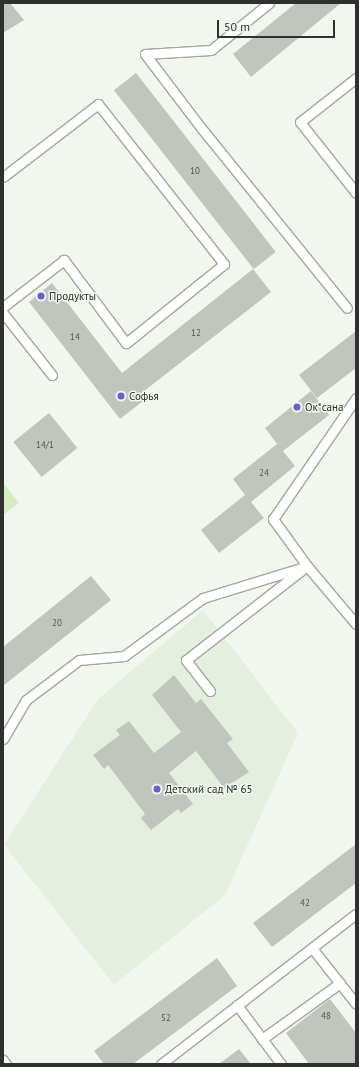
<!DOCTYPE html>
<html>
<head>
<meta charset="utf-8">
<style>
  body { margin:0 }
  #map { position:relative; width:359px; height:1067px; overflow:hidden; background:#f1f7ee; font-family:"PT Sans",sans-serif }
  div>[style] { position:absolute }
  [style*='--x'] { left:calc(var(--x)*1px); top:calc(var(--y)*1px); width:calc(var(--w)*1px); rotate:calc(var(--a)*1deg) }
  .built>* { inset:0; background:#e5efdf }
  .green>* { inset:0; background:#d4ecc4 }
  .building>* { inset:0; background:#c0c6bd; transform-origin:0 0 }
  .roads { filter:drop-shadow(1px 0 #a3a8a0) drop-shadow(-1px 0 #a3a8a0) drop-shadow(0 1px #a3a8a0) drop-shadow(0 -1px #a3a8a0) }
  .service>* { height:9px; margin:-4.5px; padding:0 4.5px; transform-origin:4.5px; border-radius:4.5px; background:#fff }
  .dots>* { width:11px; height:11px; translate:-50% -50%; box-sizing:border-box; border:2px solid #f1f7ee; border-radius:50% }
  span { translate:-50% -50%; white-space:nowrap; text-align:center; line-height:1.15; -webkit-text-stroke:3px #f1f7ee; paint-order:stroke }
  .number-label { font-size:9px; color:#525651 }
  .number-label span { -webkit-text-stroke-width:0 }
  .poi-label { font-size:11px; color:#2e312d }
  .left { translate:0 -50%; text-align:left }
  .frame { position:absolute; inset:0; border:4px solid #2e312d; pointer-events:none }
  .scale { position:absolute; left:217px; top:20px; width:118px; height:18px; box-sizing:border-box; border:2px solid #2e312d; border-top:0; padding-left:5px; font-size:12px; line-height:14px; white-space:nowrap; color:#2e312d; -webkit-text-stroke:3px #f1f7ee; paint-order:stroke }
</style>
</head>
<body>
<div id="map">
  <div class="built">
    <i style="clip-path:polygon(203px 610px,298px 733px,225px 895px,114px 985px,4px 845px,98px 699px)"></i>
  </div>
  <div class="green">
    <i style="clip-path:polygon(3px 483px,19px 503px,3px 515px)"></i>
  </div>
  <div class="building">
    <i style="clip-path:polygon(3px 3px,10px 3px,24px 20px,3px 33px)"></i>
    <i style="clip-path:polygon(296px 3px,341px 3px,251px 77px,233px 54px)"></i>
    <i style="left:136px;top:73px;width:227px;height:28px;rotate:52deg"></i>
    <i style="clip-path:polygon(253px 269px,271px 292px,139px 395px,143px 401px,120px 419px,29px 302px,52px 283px,122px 373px)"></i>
    <i style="clip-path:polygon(356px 331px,356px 368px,317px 398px,299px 375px)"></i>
    <i style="clip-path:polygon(311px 391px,329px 415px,283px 451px,295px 466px,251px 502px,264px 518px,219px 553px,201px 530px,245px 495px,233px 479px,277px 444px,265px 428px)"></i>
    <i style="left:49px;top:413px;width:45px;height:46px;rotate:51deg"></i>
    <i style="clip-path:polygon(91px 576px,111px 600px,3px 686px,3px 647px)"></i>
    <i style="clip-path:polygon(174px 675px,196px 703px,201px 699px,233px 739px,227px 743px,249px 772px,224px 788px,196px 751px,169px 773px,193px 804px,181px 813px,178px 809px,151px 830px,141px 818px,145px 814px,121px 782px,108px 765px,104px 769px,93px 755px,120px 735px,116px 730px,129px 721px,154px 753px,181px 732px,152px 695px)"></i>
    <i style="clip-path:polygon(356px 844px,356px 883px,272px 947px,253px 923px)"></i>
    <i style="clip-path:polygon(217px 958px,237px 986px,133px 1064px,104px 1064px,94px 1051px)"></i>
    <i style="clip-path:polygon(330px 999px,356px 1033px,356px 1064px,309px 1064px,286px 1033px)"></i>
    <i style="clip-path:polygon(239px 1049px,251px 1064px,219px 1064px)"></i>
  </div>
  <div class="roads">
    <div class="service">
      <i style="--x:145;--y:54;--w:94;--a:52.8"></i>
      <i style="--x:202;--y:129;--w:230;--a:51"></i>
      <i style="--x:145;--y:54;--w:66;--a:-3.5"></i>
      <i style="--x:211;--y:50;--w:75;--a:-39"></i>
      <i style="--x:356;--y:78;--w:71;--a:141.8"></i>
      <i style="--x:300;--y:122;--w:90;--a:51.7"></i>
      <i style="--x:3;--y:177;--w:120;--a:-37.5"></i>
      <i style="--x:98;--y:104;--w:204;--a:51.8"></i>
      <i style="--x:224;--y:264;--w:126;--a:141.1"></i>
      <i style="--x:126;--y:343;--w:104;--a:-126.8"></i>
      <i style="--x:64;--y:260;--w:77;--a:142.4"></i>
      <i style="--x:3;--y:313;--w:79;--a:51.7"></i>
      <i style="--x:356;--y:398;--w:147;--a:124.4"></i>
      <i style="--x:273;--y:519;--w:58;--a:54.1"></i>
      <i style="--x:307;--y:566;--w:76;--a:49.8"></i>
      <i style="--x:210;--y:691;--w:39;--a:-128"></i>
      <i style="--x:186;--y:660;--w:148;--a:-37.9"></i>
      <i style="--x:3;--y:739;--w:45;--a:-59.5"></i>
      <i style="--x:26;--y:700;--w:66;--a:-37"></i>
      <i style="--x:79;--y:660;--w:45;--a:-5.1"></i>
      <i style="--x:124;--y:656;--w:98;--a:-36.3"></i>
      <i style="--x:203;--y:598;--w:109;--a:-17.1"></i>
      <i style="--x:312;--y:948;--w:71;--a:51.8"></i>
      <i style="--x:237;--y:1005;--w:74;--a:53.3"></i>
      <i style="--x:262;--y:1039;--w:96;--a:-35.7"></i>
      <i style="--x:3;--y:1060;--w:5;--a:53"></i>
      <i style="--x:161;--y:1064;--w:246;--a:-37.6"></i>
    </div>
  </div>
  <div class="dots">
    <i style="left:41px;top:296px;background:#695ed7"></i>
    <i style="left:121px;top:396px;background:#695ed7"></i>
    <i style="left:297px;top:407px;background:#695ed7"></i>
    <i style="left:157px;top:789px;background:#695ed7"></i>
  </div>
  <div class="number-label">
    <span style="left:195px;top:171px">10</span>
    <span style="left:196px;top:333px">12</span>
    <span style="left:75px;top:337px">14</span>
    <span style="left:45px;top:445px">14/1</span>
    <span style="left:264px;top:473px">24</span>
    <span style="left:57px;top:623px">20</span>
    <span style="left:305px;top:903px">42</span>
    <span style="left:326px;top:1016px">48</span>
    <span style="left:166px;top:1018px">52</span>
  </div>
  <div class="poi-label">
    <span class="left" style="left:49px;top:296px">Продукты</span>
    <span class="left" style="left:129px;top:396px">Софья</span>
    <span class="left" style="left:305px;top:407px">Ок*сана</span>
    <span class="left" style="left:165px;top:789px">Детский сад № 65</span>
  </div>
  <div class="frame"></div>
  <div class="scale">50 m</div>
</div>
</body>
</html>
